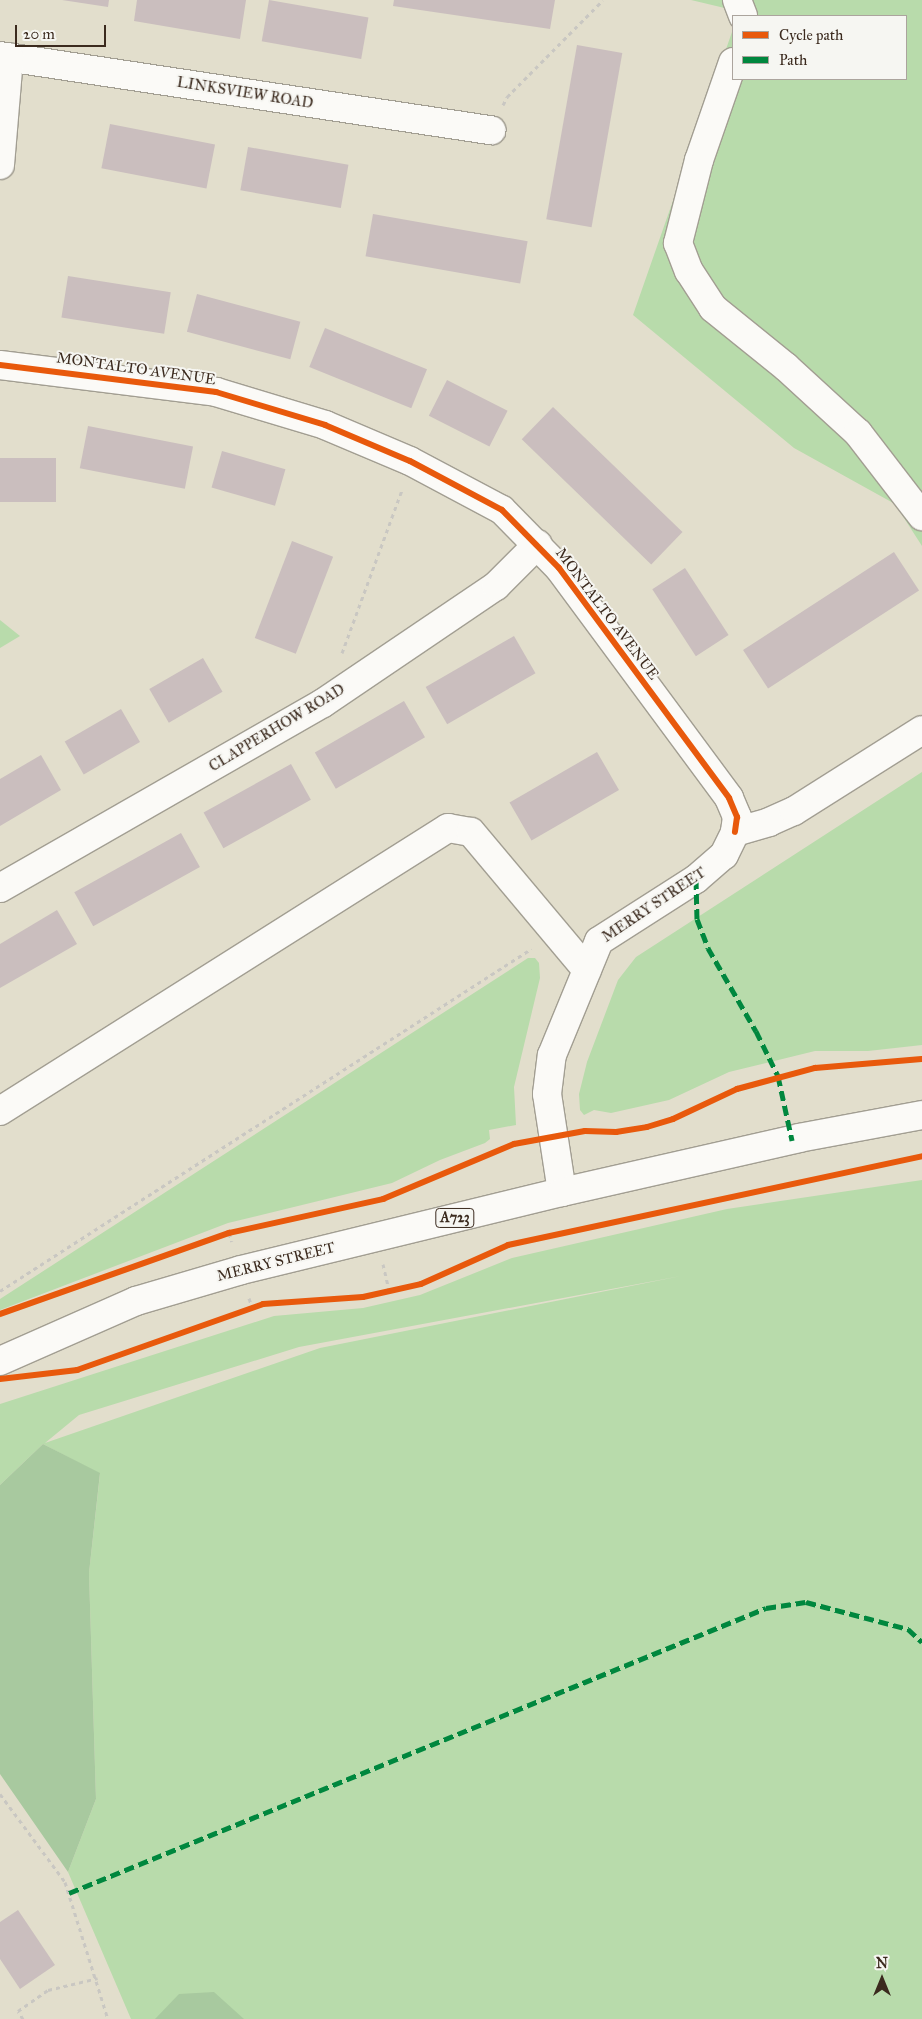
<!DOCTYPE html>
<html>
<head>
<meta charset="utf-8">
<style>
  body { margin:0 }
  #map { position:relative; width:922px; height:2019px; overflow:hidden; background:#e2decc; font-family:"IM FELL Great Primer",serif }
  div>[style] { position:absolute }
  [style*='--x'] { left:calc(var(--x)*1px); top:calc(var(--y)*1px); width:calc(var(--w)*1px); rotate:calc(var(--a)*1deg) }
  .green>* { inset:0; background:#b8dbab }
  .forest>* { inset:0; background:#a8c99f }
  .building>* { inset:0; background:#cabebe; transform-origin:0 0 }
  .path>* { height:3px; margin-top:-1.5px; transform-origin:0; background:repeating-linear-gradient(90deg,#c9c7c2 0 4px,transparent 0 8px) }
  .roads { filter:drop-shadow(1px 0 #a29e92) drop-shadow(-1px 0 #a29e92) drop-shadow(0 1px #a29e92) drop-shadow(0 -1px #a29e92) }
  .minor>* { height:28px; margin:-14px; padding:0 14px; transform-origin:14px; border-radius:14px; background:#fbfaf7 }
  .major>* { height:28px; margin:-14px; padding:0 14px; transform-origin:14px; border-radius:14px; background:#fbfaf7 }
  .quiet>* { height:5px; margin-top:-2.5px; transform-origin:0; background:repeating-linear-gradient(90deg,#00873e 0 10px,transparent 0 15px) }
  .cycleway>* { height:6px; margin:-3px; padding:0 3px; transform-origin:3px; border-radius:3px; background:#e8590c }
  span { translate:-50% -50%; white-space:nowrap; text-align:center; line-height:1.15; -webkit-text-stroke:4px #f6f6f2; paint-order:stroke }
  .shield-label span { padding:1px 4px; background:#f6f6f2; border:1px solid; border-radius:4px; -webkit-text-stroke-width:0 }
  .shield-label { font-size:14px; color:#3b2a1e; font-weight:700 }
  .street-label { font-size:15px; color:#3b2a1e }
  .legend { position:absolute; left:732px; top:15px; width:175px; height:65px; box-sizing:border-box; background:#f6f6f2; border:1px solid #aba49d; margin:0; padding:6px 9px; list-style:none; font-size:15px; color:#3b2a1e }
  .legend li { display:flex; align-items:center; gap:10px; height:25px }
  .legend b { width:25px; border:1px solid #aba49d }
  .north { position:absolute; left:857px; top:1954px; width:50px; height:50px; -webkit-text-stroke:4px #f6f6f2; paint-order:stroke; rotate:0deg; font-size:14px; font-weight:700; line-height:20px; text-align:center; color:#3b2a1e }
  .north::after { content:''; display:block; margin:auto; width:18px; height:22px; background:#3b2a1e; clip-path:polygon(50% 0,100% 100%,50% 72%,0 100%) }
  .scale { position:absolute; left:15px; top:25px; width:91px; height:22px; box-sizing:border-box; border:2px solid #3b2a1e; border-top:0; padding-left:6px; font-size:15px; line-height:18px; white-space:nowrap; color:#3b2a1e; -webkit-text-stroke:4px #f6f6f2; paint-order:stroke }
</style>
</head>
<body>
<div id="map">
  <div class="green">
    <i style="clip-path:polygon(evenodd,691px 0,922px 0,922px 546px,895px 504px,794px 448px,633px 315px,732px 32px,733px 10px,691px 0,733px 16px,906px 16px,906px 79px,733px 79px,733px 16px)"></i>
    <i style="clip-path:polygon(0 620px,20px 636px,0 648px)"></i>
    <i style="clip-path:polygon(922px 772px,922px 1045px,868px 1051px,815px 1051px,729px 1072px,669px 1100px,611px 1113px,594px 1110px,584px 1115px,580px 1110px,579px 1094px,587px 1062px,618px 980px,636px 957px)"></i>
    <i style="clip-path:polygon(528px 958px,535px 958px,539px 963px,540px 978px,514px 1087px,516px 1125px,489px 1130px,490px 1139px,485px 1143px,440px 1160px,392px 1183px,228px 1223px,0 1310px,0 1299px)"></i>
    <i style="clip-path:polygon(evenodd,922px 1180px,922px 2019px,131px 2019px,68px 1872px,96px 1799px,89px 1573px,100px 1474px,43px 1444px,0 1485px,0 1404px,274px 1316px,363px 1308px,420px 1295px,512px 1258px,727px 1209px,922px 1180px,681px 1276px,320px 1348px,45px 1443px,79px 1415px,299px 1347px,681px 1276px)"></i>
  </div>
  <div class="forest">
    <i style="clip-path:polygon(43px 1444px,100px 1473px,89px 1573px,96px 1799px,68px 1872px,0 1774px,0 1485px)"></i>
    <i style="clip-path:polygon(214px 1992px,244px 2019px,155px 2019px,179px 1994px)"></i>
  </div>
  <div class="building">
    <i style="clip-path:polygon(62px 0,109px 0,108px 7px)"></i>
    <i style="clip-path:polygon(137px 0,246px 0,240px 39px,134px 21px)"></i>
    <i style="left:269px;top:0;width:101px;height:42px;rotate:10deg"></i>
    <i style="clip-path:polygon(394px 0,555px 0,550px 29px,393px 6px)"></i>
    <i style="left:577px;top:45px;width:46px;height:177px;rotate:10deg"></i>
    <i style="left:110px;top:124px;width:107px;height:45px;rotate:11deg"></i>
    <i style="left:248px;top:147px;width:102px;height:44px;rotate:10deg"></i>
    <i style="left:373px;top:214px;width:157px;height:43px;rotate:10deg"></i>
    <i style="left:68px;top:276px;width:104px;height:42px;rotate:9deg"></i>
    <i style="left:197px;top:294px;width:107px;height:39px;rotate:15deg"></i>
    <i style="left:325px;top:328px;width:110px;height:42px;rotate:22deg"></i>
    <i style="left:447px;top:380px;width:68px;height:40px;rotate:27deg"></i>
    <i style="left:553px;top:407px;width:180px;height:45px;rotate:44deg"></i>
    <i style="left:88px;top:426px;width:107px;height:43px;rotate:11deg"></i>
    <i style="left:222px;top:451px;width:66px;height:38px;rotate:16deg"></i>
    <i style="left:0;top:458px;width:56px;height:44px"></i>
    <i style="left:292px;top:541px;width:44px;height:104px;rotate:21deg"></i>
    <i style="left:894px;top:552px;width:46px;height:180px;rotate:57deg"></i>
    <i style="left:685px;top:568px;width:80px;height:39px;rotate:57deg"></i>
    <i style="left:514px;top:636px;width:43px;height:102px;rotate:60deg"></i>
    <i style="left:203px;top:658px;width:39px;height:62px;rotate:60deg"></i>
    <i style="left:404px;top:701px;width:42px;height:103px;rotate:60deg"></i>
    <i style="left:121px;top:709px;width:38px;height:65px;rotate:60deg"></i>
    <i style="left:597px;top:752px;width:44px;height:101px;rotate:60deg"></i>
    <i style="clip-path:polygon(41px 755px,61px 790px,0 826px,0 779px)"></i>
    <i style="left:291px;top:764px;width:41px;height:100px;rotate:61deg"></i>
    <i style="left:181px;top:833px;width:39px;height:122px;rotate:61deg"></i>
    <i style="clip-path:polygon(57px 910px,77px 944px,0 988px,0 944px)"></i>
    <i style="clip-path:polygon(18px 1910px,55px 1965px,20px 1989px,0 1959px,0 1922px)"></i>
  </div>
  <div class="path">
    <i style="--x:503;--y:105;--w:9;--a:-63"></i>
    <i style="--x:507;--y:97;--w:136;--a:-45.3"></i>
    <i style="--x:342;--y:653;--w:174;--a:-69.8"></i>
    <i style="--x:229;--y:1233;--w:9;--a:72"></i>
    <i style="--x:383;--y:1264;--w:27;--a:77"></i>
    <i style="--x:0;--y:1291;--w:632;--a:-32.78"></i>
    <i style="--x:249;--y:1298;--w:9;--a:72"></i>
    <i style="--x:0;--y:1794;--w:109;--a:53.5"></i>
    <i style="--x:65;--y:1882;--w:144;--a:72.6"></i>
    <i style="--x:23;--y:2019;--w:9;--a:-122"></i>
    <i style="--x:18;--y:2011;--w:37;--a:-35"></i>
    <i style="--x:48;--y:1990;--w:51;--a:-13.5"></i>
  </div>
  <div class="roads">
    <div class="minor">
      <i style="--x:737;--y:0;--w:17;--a:69"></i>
      <i style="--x:0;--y:56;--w:497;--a:8.6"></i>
      <i style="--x:733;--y:62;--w:104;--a:109.1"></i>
      <i style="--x:699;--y:160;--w:86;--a:104.2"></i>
      <i style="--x:678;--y:243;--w:30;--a:69"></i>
      <i style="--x:689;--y:271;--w:44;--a:57"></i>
      <i style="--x:713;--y:308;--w:94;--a:38.9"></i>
      <i style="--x:786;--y:367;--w:98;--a:42.5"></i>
      <i style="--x:858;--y:433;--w:105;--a:52.4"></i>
      <i style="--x:0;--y:165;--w:108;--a:-85.2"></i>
      <i style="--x:0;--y:365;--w:218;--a:7.1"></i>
      <i style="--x:216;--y:392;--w:114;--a:16.8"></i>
      <i style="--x:325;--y:425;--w:92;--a:23"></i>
      <i style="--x:410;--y:461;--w:104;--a:28"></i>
      <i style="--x:502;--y:510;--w:81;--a:45.5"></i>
      <i style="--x:559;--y:568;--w:286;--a:53.5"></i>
      <i style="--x:729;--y:798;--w:21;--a:67"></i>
      <i style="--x:737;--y:817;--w:15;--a:98"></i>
      <i style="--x:0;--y:888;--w:372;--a:-29.8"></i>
      <i style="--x:323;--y:703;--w:209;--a:-34.1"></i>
      <i style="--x:496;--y:586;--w:59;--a:-45"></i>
      <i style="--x:0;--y:1111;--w:530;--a:-32.28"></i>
      <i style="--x:448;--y:828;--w:23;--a:10"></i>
      <i style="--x:471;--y:832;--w:180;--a:50"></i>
      <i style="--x:562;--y:1192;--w:99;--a:-98.7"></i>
      <i style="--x:547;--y:1094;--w:39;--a:-83"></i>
      <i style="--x:552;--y:1055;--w:123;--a:-67.6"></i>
      <i style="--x:599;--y:941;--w:115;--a:-32.6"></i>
      <i style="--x:696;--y:879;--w:37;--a:-41"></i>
      <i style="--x:724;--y:855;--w:25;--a:-64"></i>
      <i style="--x:735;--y:832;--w:35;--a:-16"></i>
      <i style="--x:769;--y:822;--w:27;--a:-24"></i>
      <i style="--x:794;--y:811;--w:151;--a:-32.3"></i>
    </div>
    <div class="major">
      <i style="--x:0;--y:1361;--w:149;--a:-23.8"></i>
      <i style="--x:136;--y:1301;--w:109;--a:-16.4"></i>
      <i style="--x:241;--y:1270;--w:330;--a:-13.7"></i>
      <i style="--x:562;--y:1192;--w:243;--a:-12.8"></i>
      <i style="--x:799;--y:1138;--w:125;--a:-10.6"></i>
    </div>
  </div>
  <div class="quiet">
    <i style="--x:696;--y:879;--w:40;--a:88.6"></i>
    <i style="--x:697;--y:919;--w:31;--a:69"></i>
    <i style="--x:708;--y:948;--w:96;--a:60"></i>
    <i style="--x:756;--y:1031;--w:50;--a:63.9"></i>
    <i style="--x:778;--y:1076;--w:66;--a:77.7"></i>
    <i style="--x:69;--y:1893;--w:753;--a:-22.24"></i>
    <i style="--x:766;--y:1608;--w:40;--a:-8.5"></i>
    <i style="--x:806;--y:1602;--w:106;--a:14.8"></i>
    <i style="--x:908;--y:1629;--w:19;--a:43"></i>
  </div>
  <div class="cycleway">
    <i style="--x:0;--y:365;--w:218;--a:7.1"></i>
    <i style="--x:216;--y:392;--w:114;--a:16.8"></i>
    <i style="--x:325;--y:425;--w:92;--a:23"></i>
    <i style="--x:410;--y:461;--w:104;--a:28"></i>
    <i style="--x:502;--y:510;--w:81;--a:45.5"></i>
    <i style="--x:559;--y:568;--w:286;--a:53.5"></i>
    <i style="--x:729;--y:798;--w:21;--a:67"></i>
    <i style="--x:737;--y:817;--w:15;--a:98"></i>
    <i style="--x:0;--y:1314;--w:243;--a:-19.5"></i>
    <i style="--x:229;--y:1233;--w:158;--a:-12.4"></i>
    <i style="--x:383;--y:1199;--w:142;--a:-22.8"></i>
    <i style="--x:514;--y:1144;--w:72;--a:-10.4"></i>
    <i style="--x:585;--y:1131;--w:31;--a:2"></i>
    <i style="--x:616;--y:1132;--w:31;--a:-9"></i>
    <i style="--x:647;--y:1127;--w:27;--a:-17"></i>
    <i style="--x:673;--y:1119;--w:71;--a:-25.1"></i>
    <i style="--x:737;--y:1089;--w:81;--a:-15.1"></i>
    <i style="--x:815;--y:1068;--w:107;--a:-4.8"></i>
    <i style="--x:0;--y:1379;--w:78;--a:-6.7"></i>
    <i style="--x:77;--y:1370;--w:197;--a:-19.5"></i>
    <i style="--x:263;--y:1304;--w:100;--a:-4"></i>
    <i style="--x:363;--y:1297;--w:59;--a:-12.6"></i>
    <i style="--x:421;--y:1284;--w:95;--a:-24.1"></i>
    <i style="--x:508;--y:1245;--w:423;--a:-12.1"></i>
  </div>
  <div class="shield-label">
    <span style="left:455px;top:1218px">A723</span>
  </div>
  <div class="street-label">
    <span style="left:245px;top:93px;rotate:9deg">LINKSVIEW ROAD</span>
    <span style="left:136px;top:369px;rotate:8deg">MONTALTO AVENUE</span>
    <span style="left:607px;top:614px;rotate:53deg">MONTALTO AVENUE</span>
    <span style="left:277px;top:728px;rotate:-31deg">CLAPPERHOW ROAD</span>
    <span style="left:654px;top:905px;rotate:-34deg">MERRY STREET</span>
    <span style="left:276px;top:1262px;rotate:-14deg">MERRY STREET</span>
  </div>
  <ul class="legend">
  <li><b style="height:6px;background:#e8590c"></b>Cycle path</li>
  <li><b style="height:6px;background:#00873e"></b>Path</li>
  </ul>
  <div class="north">N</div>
  <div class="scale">20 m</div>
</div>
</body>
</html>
